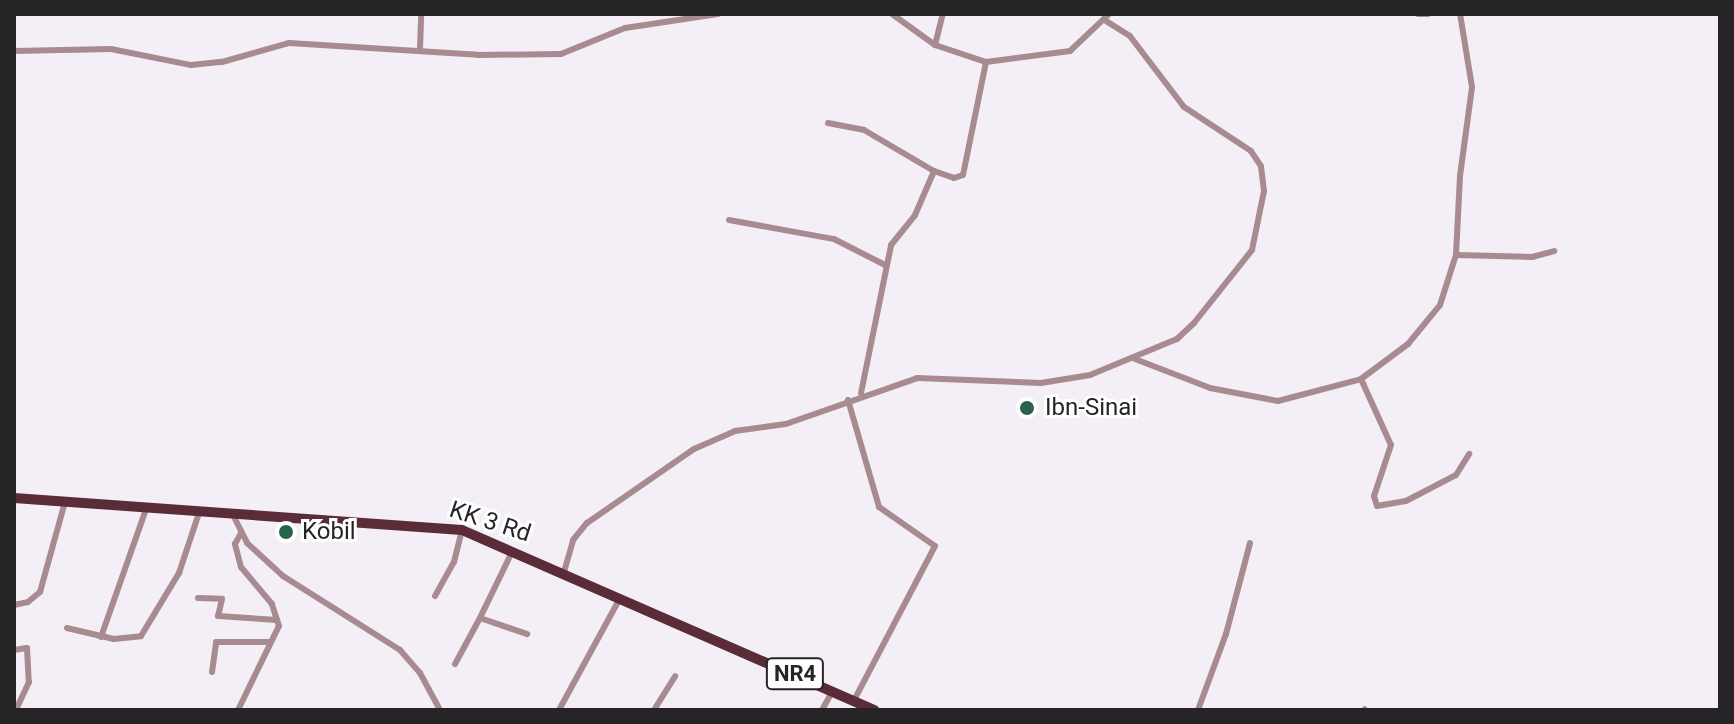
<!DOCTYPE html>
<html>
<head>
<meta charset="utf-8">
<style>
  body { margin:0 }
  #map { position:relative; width:1734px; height:724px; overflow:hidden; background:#f4eef6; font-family:Roboto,sans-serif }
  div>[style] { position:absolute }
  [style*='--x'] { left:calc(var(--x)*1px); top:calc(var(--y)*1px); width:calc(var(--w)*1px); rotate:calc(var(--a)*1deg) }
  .minor>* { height:6px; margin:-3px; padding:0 3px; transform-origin:3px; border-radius:3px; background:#a78b91 }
  .trunk>* { height:10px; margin:-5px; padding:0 5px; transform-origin:5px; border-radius:5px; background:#5a2c37 }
  .dots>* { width:22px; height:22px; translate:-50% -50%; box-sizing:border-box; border:4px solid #fffeff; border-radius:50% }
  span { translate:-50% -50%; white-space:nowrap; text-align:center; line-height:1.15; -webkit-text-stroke:6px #fffeff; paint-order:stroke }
  .shield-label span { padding:2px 6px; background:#fffeff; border:2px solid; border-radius:6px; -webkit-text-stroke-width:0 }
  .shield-label { font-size:22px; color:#262427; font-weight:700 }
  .poi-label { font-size:24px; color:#262427 }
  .left { translate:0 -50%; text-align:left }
  .street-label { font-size:24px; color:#262427 }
  .frame { position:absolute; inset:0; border:16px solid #262427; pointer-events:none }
</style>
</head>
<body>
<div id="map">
  <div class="minor">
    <i style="--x:892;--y:14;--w:53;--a:35.8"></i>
    <i style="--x:935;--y:45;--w:54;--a:18.4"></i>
    <i style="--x:986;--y:62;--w:85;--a:-7.5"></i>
    <i style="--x:1070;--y:51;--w:54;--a:-43.5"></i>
    <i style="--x:1418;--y:14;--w:10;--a:0"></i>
    <i style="--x:935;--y:45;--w:32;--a:-76"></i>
    <i style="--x:420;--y:49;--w:35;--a:-88"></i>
    <i style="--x:14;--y:51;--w:97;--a:-1.2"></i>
    <i style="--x:111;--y:49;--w:82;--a:11.3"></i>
    <i style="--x:191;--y:65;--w:31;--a:-6"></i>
    <i style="--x:222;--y:62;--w:70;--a:-15.8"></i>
    <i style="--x:289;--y:43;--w:189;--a:3.6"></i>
    <i style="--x:478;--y:55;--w:83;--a:-0.7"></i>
    <i style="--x:561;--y:54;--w:69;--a:-22.1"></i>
    <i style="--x:625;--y:28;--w:94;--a:-8.6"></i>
    <i style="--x:828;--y:123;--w:37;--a:11"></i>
    <i style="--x:864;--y:130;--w:81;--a:30.4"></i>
    <i style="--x:729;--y:220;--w:107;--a:10.3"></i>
    <i style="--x:834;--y:239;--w:59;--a:27"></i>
    <i style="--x:1456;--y:255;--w:76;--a:1.5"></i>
    <i style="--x:1532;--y:257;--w:23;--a:-15"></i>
    <i style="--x:1135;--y:359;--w:80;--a:21.1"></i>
    <i style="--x:1210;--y:388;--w:69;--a:10.8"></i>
    <i style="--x:1278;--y:401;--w:86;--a:-14.8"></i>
    <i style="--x:1361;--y:379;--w:59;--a:-36.7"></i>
    <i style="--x:1408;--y:344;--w:50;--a:-50.6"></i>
    <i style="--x:1440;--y:305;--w:52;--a:-72.3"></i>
    <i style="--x:1456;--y:255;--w:79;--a:-87.1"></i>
    <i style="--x:1460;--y:176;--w:90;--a:-82.3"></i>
    <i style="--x:1472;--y:87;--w:74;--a:-99.3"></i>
    <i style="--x:1361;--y:379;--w:72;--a:65.6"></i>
    <i style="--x:1391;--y:445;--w:54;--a:108.4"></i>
    <i style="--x:1374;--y:496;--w:10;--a:73"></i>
    <i style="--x:1377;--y:506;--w:29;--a:-10"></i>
    <i style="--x:1406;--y:501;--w:56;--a:-27.5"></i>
    <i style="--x:1456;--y:475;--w:25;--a:-58"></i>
    <i style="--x:861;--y:393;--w:151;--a:-78.5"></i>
    <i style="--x:891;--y:245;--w:38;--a:-51"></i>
    <i style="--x:915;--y:215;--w:48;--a:-66.6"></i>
    <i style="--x:934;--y:171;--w:21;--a:19"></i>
    <i style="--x:954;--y:178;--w:9;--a:-18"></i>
    <i style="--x:963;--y:175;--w:115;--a:-78.5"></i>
    <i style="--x:848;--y:400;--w:111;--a:73.8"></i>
    <i style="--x:879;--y:507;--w:68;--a:34.9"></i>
    <i style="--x:935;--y:546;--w:174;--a:117.7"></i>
    <i style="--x:233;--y:515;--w:31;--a:63"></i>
    <i style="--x:247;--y:543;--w:49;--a:42.5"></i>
    <i style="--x:283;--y:576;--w:138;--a:32.3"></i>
    <i style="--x:400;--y:650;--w:30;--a:49"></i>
    <i style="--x:420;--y:673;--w:42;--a:61.6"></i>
    <i style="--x:512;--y:552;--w:73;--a:115.9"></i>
    <i style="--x:480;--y:618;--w:50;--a:18.8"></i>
    <i style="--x:564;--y:572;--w:33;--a:-74"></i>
    <i style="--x:573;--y:540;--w:22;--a:-51"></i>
    <i style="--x:587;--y:523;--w:130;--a:-34.7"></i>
    <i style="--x:694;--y:449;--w:45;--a:-23.7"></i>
    <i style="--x:735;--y:431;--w:51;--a:-7.8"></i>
    <i style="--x:786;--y:424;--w:139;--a:-19.3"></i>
    <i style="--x:917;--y:378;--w:124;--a:2.3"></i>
    <i style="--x:1041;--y:383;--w:50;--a:-9.3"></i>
    <i style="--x:1090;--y:375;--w:94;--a:-22.5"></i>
    <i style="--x:1177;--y:339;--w:23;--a:-43"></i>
    <i style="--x:1194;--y:323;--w:93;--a:-51.5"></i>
    <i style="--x:1252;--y:250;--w:60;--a:-78.5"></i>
    <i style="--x:1264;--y:191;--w:25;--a:-97"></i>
    <i style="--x:1261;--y:166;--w:18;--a:-124"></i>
    <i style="--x:1251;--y:151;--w:80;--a:-146.7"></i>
    <i style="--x:1184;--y:107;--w:89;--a:-127.3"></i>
    <i style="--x:1130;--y:36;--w:28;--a:-148"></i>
    <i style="--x:435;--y:596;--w:39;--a:-61"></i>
    <i style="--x:454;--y:562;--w:33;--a:-76"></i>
    <i style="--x:198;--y:598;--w:24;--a:2"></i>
    <i style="--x:222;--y:599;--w:17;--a:103"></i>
    <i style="--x:218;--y:616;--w:59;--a:3.9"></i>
    <i style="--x:14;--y:605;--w:14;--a:-12"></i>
    <i style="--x:28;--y:602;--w:16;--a:-40"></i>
    <i style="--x:40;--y:592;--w:93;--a:-74.5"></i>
    <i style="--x:67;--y:628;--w:48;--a:13.2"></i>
    <i style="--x:114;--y:639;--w:27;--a:-6"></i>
    <i style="--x:141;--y:636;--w:74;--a:-58.9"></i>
    <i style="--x:179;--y:573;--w:66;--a:-71.6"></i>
    <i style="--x:101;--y:637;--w:136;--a:-70.6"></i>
    <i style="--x:14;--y:650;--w:13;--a:-9"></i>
    <i style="--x:27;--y:648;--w:34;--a:87"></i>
    <i style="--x:29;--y:682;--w:31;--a:115"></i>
    <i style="--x:455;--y:664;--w:52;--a:-61.5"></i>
    <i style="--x:212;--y:672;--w:30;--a:-82"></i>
    <i style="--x:216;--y:642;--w:53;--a:0"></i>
    <i style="--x:238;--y:710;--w:93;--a:-64"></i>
    <i style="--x:279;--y:626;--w:23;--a:-108"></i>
    <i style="--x:272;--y:604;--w:48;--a:-130"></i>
    <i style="--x:241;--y:567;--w:24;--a:-105"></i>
    <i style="--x:235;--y:544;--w:13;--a:-61"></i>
    <i style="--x:559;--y:710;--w:125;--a:-61.4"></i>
    <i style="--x:654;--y:710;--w:40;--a:-58"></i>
    <i style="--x:822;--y:710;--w:21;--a:-61"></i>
    <i style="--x:1198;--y:710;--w:81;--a:-69.8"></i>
    <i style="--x:1226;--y:634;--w:94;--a:-75.2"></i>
    <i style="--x:1364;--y:710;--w:1;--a:-45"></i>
  </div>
  <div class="trunk">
    <i style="--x:14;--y:498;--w:449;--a:4.1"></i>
    <i style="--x:462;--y:530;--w:450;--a:23.6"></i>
  </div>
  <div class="dots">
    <i style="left:1027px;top:408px;background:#28624c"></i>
    <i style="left:286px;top:532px;background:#28624c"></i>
  </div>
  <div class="shield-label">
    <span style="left:795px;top:674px">NR4</span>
  </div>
  <div class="poi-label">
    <span class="left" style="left:1045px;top:408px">Ibn-Sinai</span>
    <span class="left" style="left:302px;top:532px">Kobil</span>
  </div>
  <div class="street-label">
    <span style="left:490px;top:522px;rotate:18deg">KK 3 Rd</span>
  </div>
  <div class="frame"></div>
</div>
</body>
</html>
